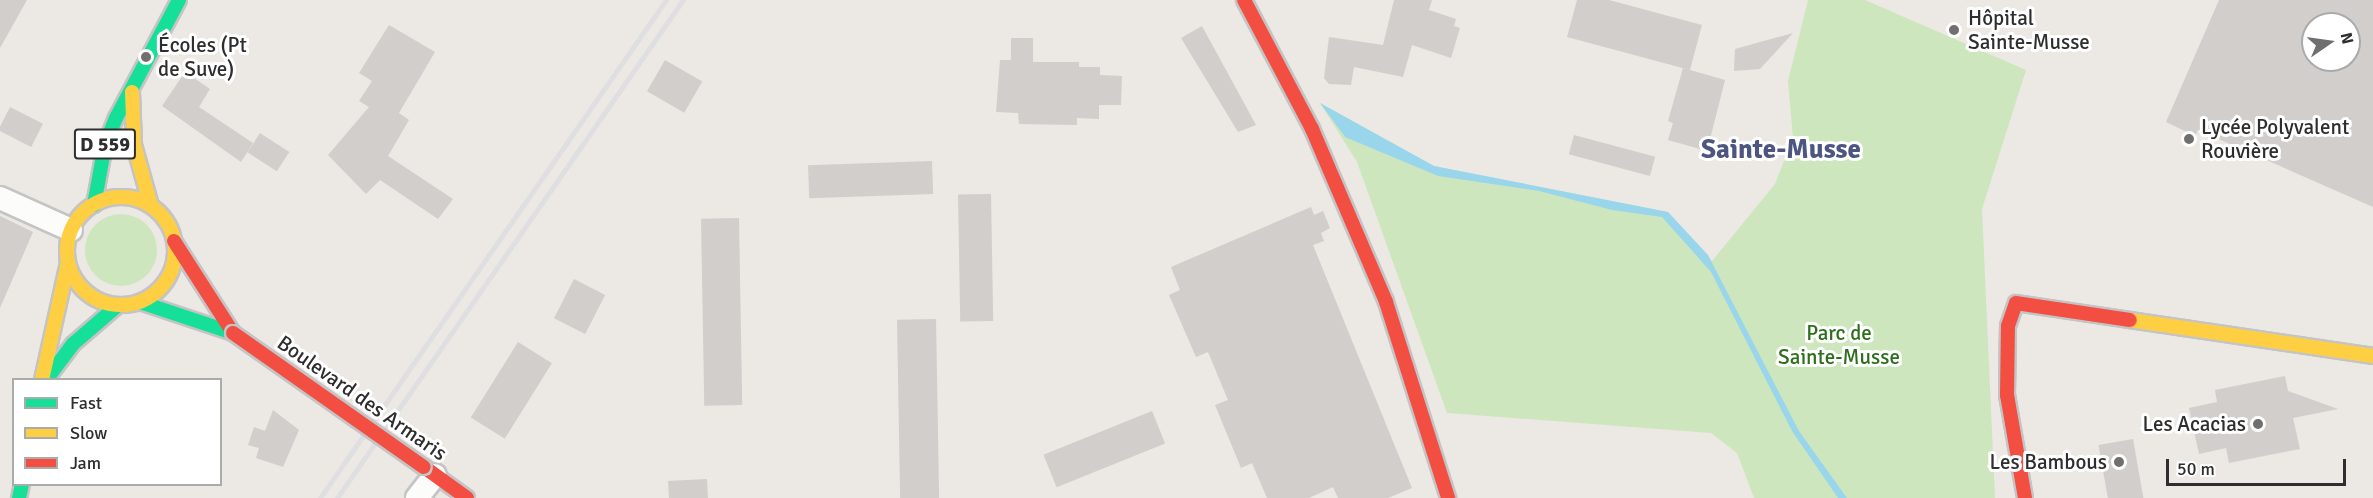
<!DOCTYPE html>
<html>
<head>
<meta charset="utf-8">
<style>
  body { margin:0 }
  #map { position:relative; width:2373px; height:498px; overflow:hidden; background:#ece8e4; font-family:Signika,sans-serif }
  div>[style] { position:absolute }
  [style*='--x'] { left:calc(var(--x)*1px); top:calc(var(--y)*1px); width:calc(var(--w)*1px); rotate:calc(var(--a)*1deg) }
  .green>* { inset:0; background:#cee6be }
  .round { border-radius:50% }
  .water>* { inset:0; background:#99d6ec }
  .building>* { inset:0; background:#d1cecb; transform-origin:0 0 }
  .roads { filter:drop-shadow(2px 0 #c5c4c5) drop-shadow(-2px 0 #c5c4c5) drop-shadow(0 2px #c5c4c5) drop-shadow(0 -2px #c5c4c5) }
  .street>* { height:22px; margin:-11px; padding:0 11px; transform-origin:11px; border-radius:11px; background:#fcfcfb }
  .fast>* { height:14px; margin:-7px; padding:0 7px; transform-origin:7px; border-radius:7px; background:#16e098 }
  .slow>* { height:14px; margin:-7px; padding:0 7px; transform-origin:7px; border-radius:7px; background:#ffcf43 }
  .slow>.ring { margin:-7px; padding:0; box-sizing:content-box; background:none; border:14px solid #ffcf43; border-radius:50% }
  .jam>* { height:14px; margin:-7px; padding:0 7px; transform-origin:7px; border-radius:7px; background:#f24e42 }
  .rail>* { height:4.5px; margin:-2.25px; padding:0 2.25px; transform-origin:2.25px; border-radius:2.25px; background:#dfdfe1 }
  .bridges { filter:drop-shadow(2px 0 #c5c4c5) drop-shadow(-2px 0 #c5c4c5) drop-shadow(0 2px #c5c4c5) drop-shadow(0 -2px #c5c4c5) }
  .jam-bridge>* { height:14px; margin:-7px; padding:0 7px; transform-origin:7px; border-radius:7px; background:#f24e42 }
  .dots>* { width:16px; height:16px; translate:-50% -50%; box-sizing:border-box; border:3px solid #fff; border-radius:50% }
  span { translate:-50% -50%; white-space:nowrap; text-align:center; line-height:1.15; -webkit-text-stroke:6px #fff; paint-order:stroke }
  .shield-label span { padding:2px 4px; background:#fff; border:2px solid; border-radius:4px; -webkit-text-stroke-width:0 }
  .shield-label { font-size:20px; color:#2e2e2e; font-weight:700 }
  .poi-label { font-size:21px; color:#2e2e2e }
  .left { translate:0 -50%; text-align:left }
  .right { translate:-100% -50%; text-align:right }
  .park-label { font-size:21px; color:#2c6e1b }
  .street-label { font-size:21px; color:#2e2e2e }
  .district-label { font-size:27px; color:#4d5680; font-weight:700 }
  .legend { position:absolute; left:12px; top:378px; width:210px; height:108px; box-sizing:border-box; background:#fff; border:2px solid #ababab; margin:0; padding:8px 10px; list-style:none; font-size:18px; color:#2e2e2e }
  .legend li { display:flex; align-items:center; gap:12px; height:30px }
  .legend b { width:30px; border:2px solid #ababab }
  .north { position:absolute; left:2301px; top:12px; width:60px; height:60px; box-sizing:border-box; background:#fff; border:2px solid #ababab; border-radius:50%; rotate:77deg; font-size:16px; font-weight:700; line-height:24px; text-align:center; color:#2e2e2e }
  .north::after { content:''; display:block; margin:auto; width:21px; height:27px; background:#706f6e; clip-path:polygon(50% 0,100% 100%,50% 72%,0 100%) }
  .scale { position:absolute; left:2166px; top:459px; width:180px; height:27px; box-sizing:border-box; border:3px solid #2e2e2e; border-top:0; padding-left:8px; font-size:18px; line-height:21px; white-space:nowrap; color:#2e2e2e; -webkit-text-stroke:4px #fff; paint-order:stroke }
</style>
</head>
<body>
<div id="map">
  <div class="green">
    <i style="clip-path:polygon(1808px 0,1865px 0,2026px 70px,1982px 209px,1995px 498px,1754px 498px,1737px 453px,1711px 433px,1447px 413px,1357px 162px,1320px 103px,1434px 166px,1668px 212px,1712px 261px,1775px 184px,1793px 138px,1788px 81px)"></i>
    <i class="round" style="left:85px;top:214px;width:72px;height:72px"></i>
  </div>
  <div class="water">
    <i style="clip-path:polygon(1320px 103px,1434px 166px,1668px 212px,1708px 255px,1799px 431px,1847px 498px,1838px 498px,1792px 431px,1711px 272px,1662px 217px,1612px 210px,1539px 191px,1438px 176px,1345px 137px)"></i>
  </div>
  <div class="building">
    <i style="clip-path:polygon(0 0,27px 0,0 48px)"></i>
    <i style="clip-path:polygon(1394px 0,1432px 0,1429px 10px,1456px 19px,1454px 26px,1460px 28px,1451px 58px,1412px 45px,1403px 77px,1354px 67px,1351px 85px,1329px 84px,1324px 78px,1329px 37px,1383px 45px)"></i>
    <i style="clip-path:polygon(1577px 0,1609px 0,1702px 25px,1690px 70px,1567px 37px)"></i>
    <i style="clip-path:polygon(evenodd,2219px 0,2373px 0,2373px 207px,2198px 130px,2195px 136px,2166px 122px,2219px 0,2313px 24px,2349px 24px,2349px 60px,2313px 60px,2313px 24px)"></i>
    <i style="clip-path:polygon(389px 25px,435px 52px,399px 113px,409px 120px,388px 156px,453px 199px,438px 219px,380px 180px,366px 194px,328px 155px,369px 107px,359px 101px,372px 81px,359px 73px)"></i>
    <i style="clip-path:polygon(1202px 26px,1256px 125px,1238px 132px,1181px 38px)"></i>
    <i style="clip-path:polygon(1793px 33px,1760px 69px,1734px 71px,1735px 49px)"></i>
    <i style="clip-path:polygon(1011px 38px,1033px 38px,1033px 62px,1079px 62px,1079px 67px,1100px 67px,1100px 75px,1122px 76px,1121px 105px,1099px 105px,1099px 119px,1077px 118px,1077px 125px,1019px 124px,1018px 113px,996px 112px,1000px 60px,1011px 60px)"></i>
    <i style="left:665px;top:60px;width:43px;height:36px;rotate:30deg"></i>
    <i style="clip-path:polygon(1683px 68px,1725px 80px,1707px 151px,1668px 140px,1673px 123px,1668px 121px)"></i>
    <i style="clip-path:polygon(185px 72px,210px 89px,199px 107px,253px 143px,241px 162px,162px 106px)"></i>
    <i style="left:10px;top:107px;width:37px;height:26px;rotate:27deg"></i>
    <i style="left:260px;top:133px;width:35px;height:23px;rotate:33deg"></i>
    <i style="left:1574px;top:135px;width:84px;height:20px;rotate:15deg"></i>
    <i style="left:932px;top:161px;width:33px;height:124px;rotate:88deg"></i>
    <i style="left:991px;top:194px;width:127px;height:33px;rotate:89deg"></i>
    <i style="clip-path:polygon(1311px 207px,1314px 215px,1323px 211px,1330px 228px,1321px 233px,1324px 241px,1313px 245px,1412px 488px,1388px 498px,1338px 498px,1333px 487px,1309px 498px,1267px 498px,1252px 463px,1241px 468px,1215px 405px,1228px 400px,1208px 352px,1196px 357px,1169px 295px,1180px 290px,1171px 267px)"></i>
    <i style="clip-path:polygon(0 216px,33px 232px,0 308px)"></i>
    <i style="left:739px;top:218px;width:187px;height:38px;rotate:89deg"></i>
    <i style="left:574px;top:279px;width:35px;height:44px;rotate:27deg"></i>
    <i style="left:936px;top:319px;width:179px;height:39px;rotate:89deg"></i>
    <i style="left:518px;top:342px;width:40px;height:89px;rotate:32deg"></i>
    <i style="clip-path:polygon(2285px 376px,2288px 391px,2338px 409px,2293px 418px,2300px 449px,2229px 463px,2226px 448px,2199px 454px,2189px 408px,2217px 402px,2215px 390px)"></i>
    <i style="clip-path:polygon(273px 410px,299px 430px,283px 467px,256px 458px,259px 448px,248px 445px,254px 427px,265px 431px)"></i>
    <i style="left:1152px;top:411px;width:35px;height:117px;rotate:68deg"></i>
    <i style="left:2133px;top:439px;width:60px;height:35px;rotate:80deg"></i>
    <i style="left:707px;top:479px;width:19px;height:39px;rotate:87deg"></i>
  </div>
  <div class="roads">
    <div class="street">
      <i style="--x:0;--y:198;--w:78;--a:24.3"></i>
      <i style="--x:417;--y:498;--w:29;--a:-52"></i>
    </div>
    <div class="fast">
      <i style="--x:94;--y:205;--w:61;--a:-79.6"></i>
      <i style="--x:105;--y:145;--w:29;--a:-68"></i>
      <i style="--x:116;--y:118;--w:134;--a:-61.9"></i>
      <i style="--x:140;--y:302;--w:98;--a:18.4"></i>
      <i style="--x:46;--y:380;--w:45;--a:-53.1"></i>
      <i style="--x:73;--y:344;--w:58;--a:-40.8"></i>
      <i style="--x:19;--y:498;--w:14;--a:-78"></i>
    </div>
    <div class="slow">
      <i style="--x:132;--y:92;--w:53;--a:87.8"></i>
      <i style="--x:134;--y:145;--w:63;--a:74.4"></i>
      <i class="ring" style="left:67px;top:197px;width:94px;height:94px"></i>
      <i style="--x:2130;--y:320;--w:246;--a:8.4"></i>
      <i style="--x:42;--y:380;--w:120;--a:-77.5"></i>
    </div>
    <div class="jam">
      <i style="--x:1244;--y:0;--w:146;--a:62.2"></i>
      <i style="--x:1312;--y:129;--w:188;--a:66.8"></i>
      <i style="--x:1386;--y:302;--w:206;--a:72.4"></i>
      <i style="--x:174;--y:241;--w:109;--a:57.3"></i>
      <i style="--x:424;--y:467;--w:53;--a:35.8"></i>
      <i style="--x:2025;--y:498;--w:105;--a:-99.9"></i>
      <i style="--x:2007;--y:395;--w:69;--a:-89.2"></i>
      <i style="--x:2008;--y:326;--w:24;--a:-71"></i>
      <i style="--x:2016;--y:303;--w:115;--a:8.5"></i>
    </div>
  </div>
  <div class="rail">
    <i style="--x:320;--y:498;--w:606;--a:-55.21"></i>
    <i style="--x:337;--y:498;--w:606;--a:-55.21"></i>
  </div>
  <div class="bridges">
    <div class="jam-bridge">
      <i style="--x:233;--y:333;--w:233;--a:35.1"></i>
    </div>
  </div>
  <div class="dots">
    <i style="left:1954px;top:30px;background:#706f6e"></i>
    <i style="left:146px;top:57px;background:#706f6e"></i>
    <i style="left:2189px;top:139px;background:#706f6e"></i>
    <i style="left:2258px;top:424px;background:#706f6e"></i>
    <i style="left:2119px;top:462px;background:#706f6e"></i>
  </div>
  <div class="shield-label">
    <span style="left:105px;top:144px">D 559</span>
  </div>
  <div class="poi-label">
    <span class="left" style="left:1968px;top:30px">Hôpital<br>Sainte-Musse</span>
    <span class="left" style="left:158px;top:57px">Écoles (Pt<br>de Suve)</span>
    <span class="left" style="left:2201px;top:139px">Lycée Polyvalent<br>Rouvière</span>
    <span class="right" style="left:2246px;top:424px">Les Acacias</span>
    <span class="right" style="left:2107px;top:462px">Les Bambous</span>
  </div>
  <div class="park-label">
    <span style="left:1839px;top:345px">Parc de<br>Sainte-Musse</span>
  </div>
  <div class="street-label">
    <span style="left:362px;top:398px;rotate:35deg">Boulevard des Armaris</span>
  </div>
  <div class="district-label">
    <span style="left:1781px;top:150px">Sainte-Musse</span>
  </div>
  <ul class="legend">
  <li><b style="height:8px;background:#16e098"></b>Fast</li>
  <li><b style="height:8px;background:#ffcf43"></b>Slow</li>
  <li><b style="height:8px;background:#f24e42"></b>Jam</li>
  </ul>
  <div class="north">N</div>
  <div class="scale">50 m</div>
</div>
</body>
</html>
